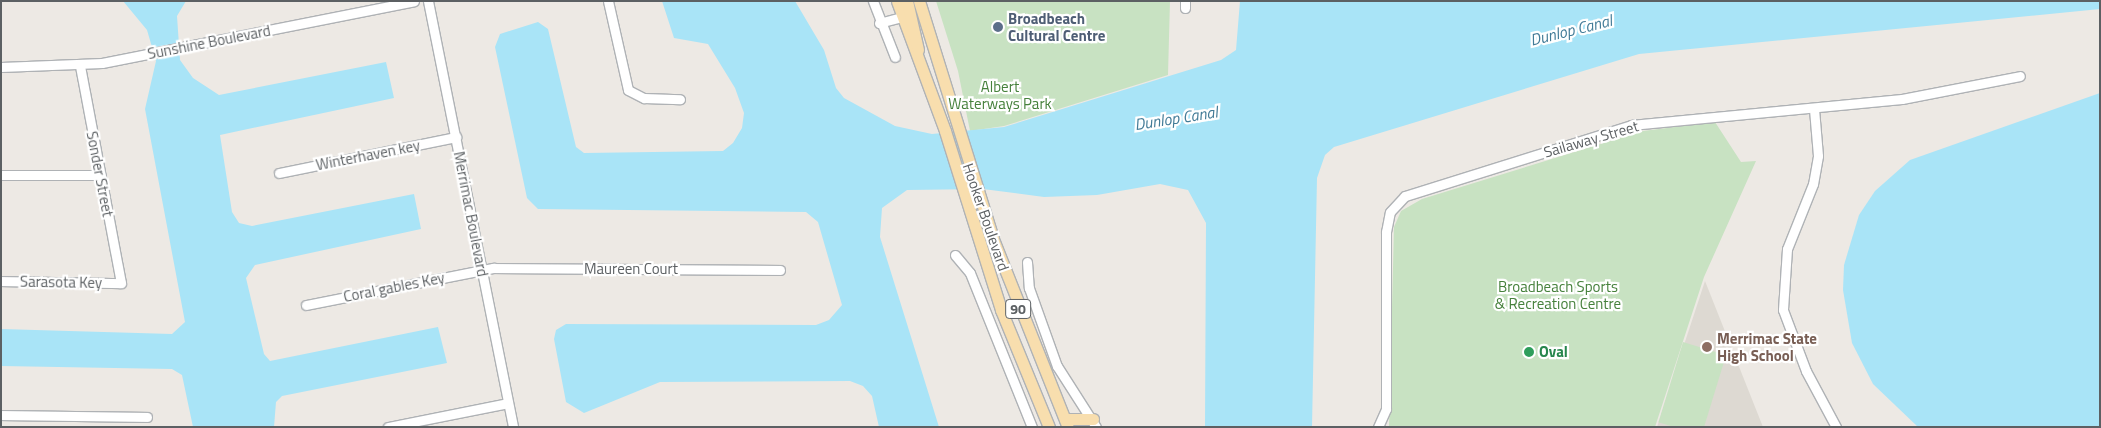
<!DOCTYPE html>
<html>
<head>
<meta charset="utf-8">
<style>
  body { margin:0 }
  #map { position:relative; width:2101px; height:428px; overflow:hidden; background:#ede9e4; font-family:"Titillium Web",sans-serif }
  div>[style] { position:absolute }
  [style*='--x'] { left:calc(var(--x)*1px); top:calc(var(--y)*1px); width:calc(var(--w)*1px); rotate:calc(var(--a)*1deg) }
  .education>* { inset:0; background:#ddd9d2 }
  .green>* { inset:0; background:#c8e2c2; transform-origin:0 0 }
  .water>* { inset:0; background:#a9e4f7 }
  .roads { filter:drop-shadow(1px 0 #afb2b5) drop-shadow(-1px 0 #afb2b5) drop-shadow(0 1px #afb2b5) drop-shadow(0 -1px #afb2b5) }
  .minor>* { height:9px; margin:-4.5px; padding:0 4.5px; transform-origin:4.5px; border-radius:4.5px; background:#fff }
  .major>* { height:11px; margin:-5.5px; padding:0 5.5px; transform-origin:5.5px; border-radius:5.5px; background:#f8deae }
  .dots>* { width:14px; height:14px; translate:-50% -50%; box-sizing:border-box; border:2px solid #fff; border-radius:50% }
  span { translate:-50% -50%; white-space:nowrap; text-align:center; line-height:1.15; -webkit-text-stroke:4.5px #fff; paint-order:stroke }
  .shield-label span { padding:1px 4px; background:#fff; border:1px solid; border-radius:4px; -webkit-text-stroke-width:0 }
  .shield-label { font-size:14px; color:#5c6063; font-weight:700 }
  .service-label { font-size:15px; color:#4e5e75; font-weight:700 }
  .left { translate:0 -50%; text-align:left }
  .street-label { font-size:15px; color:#5c6063 }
  .park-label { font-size:15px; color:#46813c }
  .education-label { font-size:15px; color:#785e54; font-weight:700 }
  .leisure-label { font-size:15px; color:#27864d; font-weight:700 }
  .water-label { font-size:16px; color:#427b97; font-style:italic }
  .frame { position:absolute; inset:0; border:2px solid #5c6063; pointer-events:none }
</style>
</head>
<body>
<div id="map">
  <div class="education">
    <i style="clip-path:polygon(1705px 281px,1763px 427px,1657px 427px)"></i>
  </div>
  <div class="green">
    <i style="clip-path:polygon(936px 1px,1170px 1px,1168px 75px,1004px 126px,970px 131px,958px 71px)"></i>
    <i style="clip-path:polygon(1715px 122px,1741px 162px,1756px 161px,1704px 277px,1655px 427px,1389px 427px,1394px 227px,1401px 211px,1422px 199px,1643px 131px)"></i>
    <i style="left:1683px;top:342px;width:45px;height:84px;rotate:17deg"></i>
  </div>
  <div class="water">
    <i style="clip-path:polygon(123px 1px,186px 1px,177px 16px,180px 60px,193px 78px,219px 95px,386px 62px,394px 98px,220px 135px,232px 212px,239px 223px,252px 226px,414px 194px,421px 229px,255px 265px,246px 278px,264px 354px,270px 361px,438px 327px,447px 363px,282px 396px,276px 402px,274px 427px,193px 427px,182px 375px,172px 369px,1px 366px,1px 329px,172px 334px,185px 322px,145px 109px,156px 61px,147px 30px)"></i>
    <i style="clip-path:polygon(662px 1px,795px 1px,824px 50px,836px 88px,844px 98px,895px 126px,932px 134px,1004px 127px,1221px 60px,1236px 50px,1240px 1px,2100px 1px,2100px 9px,1639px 54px,1334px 147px,1325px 155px,1317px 178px,1312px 427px,1205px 427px,1206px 223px,1188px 190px,1160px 184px,1097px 195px,1044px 197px,983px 189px,907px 190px,882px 208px,880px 237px,939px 427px,879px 427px,872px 396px,863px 386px,850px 381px,660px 382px,584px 413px,566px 402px,554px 339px,556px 330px,566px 324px,816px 325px,829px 320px,842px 305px,818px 222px,806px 212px,538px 209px,527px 198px,495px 47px,500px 34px,538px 22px,548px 29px,576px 147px,584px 153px,723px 151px,733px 143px,742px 128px,744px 113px,735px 88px,708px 44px,674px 38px)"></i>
    <i style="clip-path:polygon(2100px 93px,2100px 427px,1918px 427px,1873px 384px,1852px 343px,1843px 290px,1844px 265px,1859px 215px,1875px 191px,1910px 160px)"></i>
  </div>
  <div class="roads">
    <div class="minor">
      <i style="--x:428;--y:1;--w:434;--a:78.7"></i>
      <i style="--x:608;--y:1;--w:91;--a:77.3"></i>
      <i style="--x:628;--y:90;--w:18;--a:27"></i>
      <i style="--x:644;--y:98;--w:36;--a:2"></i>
      <i style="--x:873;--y:1;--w:60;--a:68.6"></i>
      <i style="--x:1185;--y:8;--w:7;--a:-90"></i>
      <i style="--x:879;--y:23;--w:24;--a:-15"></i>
      <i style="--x:1;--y:67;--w:101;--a:-2.3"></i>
      <i style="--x:102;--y:63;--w:318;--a:-11.2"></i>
      <i style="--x:1814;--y:109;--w:47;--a:85.1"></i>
      <i style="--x:1818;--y:156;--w:28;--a:100"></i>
      <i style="--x:1813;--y:184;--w:70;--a:111.8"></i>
      <i style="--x:1787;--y:249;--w:61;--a:93.8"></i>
      <i style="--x:1783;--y:310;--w:65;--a:69.3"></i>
      <i style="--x:1806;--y:371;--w:64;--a:61.8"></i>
      <i style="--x:279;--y:173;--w:181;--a:-11.5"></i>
      <i style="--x:1;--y:175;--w:98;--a:0"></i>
      <i style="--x:955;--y:255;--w:23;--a:50"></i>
      <i style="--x:970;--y:273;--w:166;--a:68.1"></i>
      <i style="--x:1027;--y:262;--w:26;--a:86"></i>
      <i style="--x:1029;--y:288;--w:83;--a:70.3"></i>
      <i style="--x:1057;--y:366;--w:72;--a:57.4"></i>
      <i style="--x:1;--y:281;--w:120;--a:1"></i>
      <i style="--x:121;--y:283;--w:221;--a:-100.7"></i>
      <i style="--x:306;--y:305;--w:191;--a:-11.2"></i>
      <i style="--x:493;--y:268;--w:287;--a:0.4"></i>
      <i style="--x:1;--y:415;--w:146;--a:0.8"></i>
      <i style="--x:388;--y:427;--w:122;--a:-11.3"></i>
      <i style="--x:1378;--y:427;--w:20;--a:-66"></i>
      <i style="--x:1386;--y:409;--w:177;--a:-90"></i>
      <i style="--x:1386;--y:232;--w:20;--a:-79"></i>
      <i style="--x:1390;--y:212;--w:22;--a:-47"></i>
      <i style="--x:1405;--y:196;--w:237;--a:-17.4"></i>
      <i style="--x:1631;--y:125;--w:272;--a:-5.5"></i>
      <i style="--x:1902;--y:99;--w:120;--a:-11"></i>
    </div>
    <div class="major">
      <i style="--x:897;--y:1;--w:139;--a:69.7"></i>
      <i style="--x:945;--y:131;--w:188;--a:72.6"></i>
      <i style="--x:1001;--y:310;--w:126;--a:67.7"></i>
      <i style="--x:907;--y:1;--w:50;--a:77.3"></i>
      <i style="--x:919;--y:1;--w:249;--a:72.7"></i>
      <i style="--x:993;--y:239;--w:202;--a:68.3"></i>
      <i style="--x:1065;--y:419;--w:28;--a:0"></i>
    </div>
  </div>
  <div class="dots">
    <i style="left:998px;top:27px;background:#5c6f8a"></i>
    <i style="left:1707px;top:347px;background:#8d6e63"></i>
    <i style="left:1529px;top:352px;background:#2e9e5b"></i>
  </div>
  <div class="shield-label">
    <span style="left:1018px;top:309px">90</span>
  </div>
  <div class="service-label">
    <span class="left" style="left:1008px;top:27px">Broadbeach<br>Cultural Centre</span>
  </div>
  <div class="street-label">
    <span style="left:209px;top:42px;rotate:-11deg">Sunshine Boulevard</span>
    <span style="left:1591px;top:139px;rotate:-16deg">Sailaway Street</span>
    <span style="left:368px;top:155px;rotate:-11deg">Winterhaven key</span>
    <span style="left:100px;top:174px;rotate:79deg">Sonder Street</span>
    <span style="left:471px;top:214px;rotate:79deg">Merrimac Boulevard</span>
    <span style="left:986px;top:217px;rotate:71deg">Hooker Boulevard</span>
    <span style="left:631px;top:269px">Maureen Court</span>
    <span style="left:61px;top:282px;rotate:1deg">Sarasota Key</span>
    <span style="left:394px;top:287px;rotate:-11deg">Coral gables Key</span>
  </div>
  <div class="park-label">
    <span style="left:1000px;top:95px">Albert<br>Waterways Park</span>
    <span style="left:1558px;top:295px">Broadbeach Sports<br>&amp; Recreation Centre</span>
  </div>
  <div class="education-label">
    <span class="left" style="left:1717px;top:347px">Merrimac State<br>High School</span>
  </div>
  <div class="leisure-label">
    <span class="left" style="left:1539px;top:352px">Oval</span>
  </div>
  <div class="water-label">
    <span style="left:1571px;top:30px;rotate:-14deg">Dunlop Canal</span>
    <span style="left:1176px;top:118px;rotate:-9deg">Dunlop Canal</span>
  </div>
  <div class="frame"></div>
</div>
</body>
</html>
